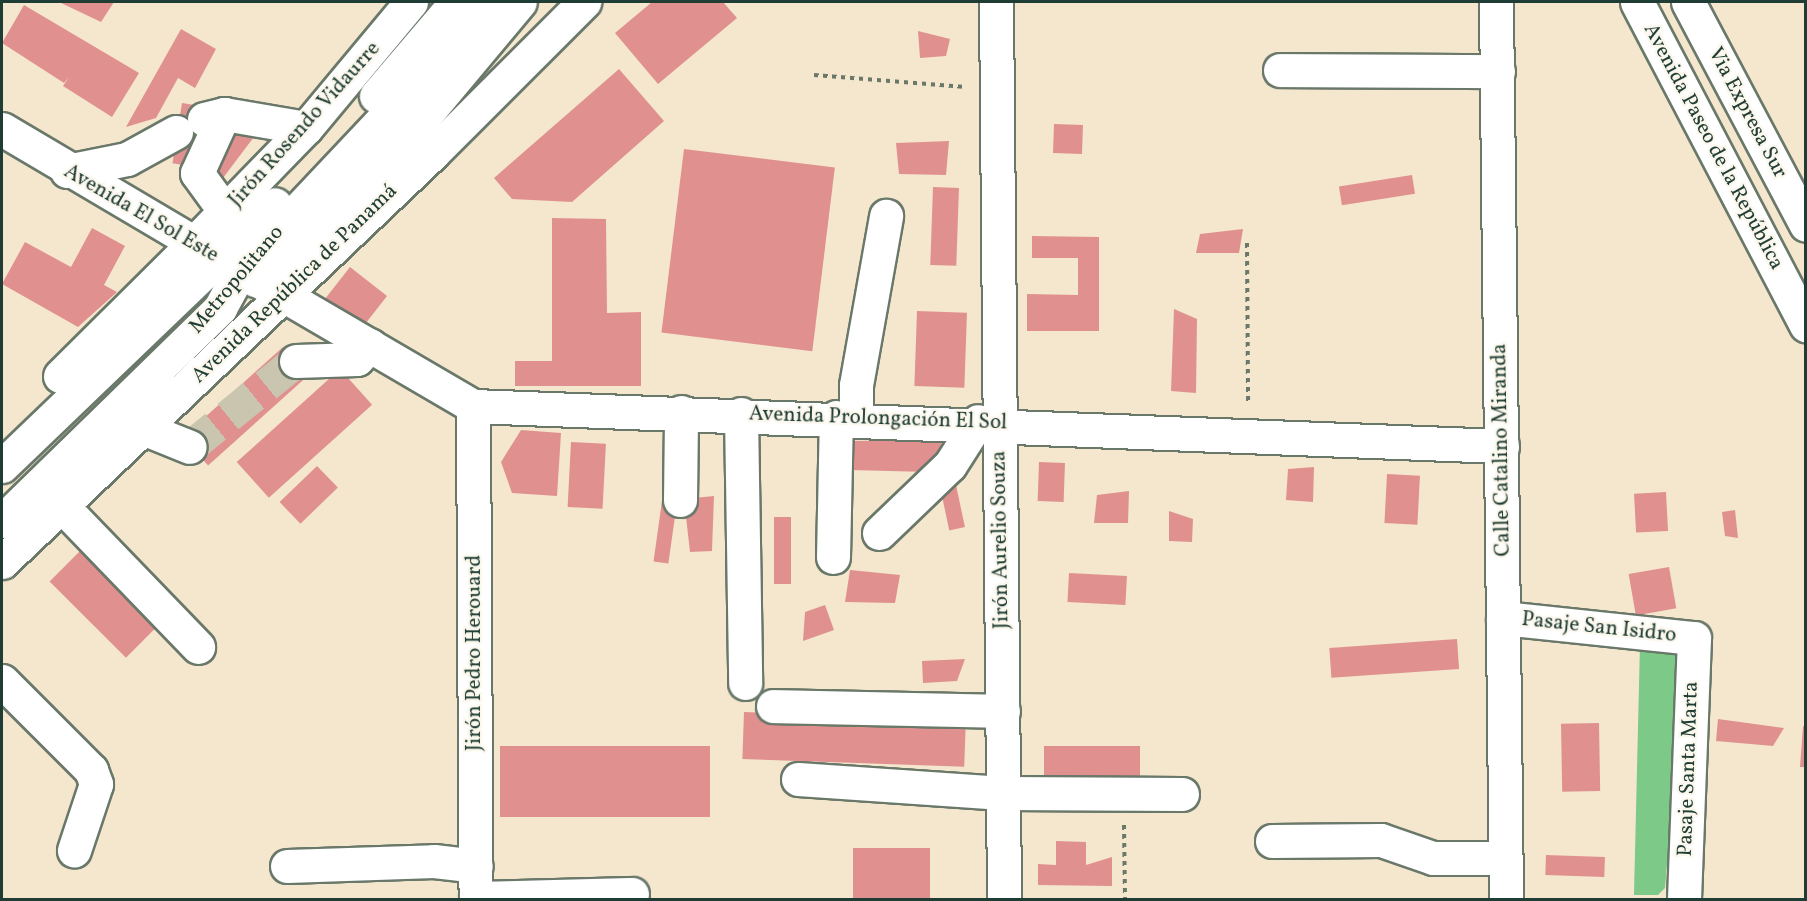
<!DOCTYPE html>
<html>
<head>
<meta charset="utf-8">
<style>
  body { margin:0 }
  #map { position:relative; width:1807px; height:901px; overflow:hidden; background:#f4e7ce; font-family:Vollkorn,serif }
  div>[style] { position:absolute }
  [style*='--x'] { left:calc(var(--x)*1px); top:calc(var(--y)*1px); width:calc(var(--w)*1px); rotate:calc(var(--a)*1deg) }
  .green>* { inset:0; background:#7cc988 }
  .building>* { inset:0; background:#e0918f; transform-origin:0 0 }
  .minor-tunnel>* { height:33px; margin-top:-16.5px; transform-origin:0; background:repeating-linear-gradient(90deg,#c9c5af 0 33px,transparent 0 49px) }
  .path>* { height:4px; margin-top:-2px; transform-origin:0; background:repeating-linear-gradient(90deg,#6a786a 0 4.5px,transparent 0 9px) }
  .roads { filter:drop-shadow(2px 0 #6a786a) drop-shadow(-2px 0 #6a786a) drop-shadow(0 2px #6a786a) drop-shadow(0 -2px #6a786a) }
  .minor>* { height:33px; margin:-16.5px; padding:0 16.5px; transform-origin:16.5px; border-radius:16.5px; background:#fff }
  .major>* { height:33px; margin:-16.5px; padding:0 16.5px; transform-origin:16.5px; border-radius:16.5px; background:#fff }
  .highway>* { height:33px; margin:-16.5px; padding:0 16.5px; transform-origin:16.5px; border-radius:16.5px; background:#fff }
  span { translate:-50% -50%; white-space:nowrap; text-align:center; line-height:1.15; -webkit-text-stroke:4.5px #fbf7ec; paint-order:stroke }
  .street-label { font-size:21px; color:#1f3d34 }
  .frame { position:absolute; inset:0; border:3px solid #1f3d34; pointer-events:none }
</style>
</head>
<body>
<div id="map">
  <div class="green">
    <i style="clip-path:polygon(1640px 644px,1674px 651px,1684px 669px,1665px 888px,1658px 895px,1634px 895px)"></i>
  </div>
  <div class="building">
    <i style="clip-path:polygon(59px 2px,114px 2px,101px 22px)"></i>
    <i style="clip-path:polygon(652px 2px,723px 2px,737px 18px,658px 84px,615px 33px)"></i>
    <i style="clip-path:polygon(24px 5px,139px 73px,112px 117px,63px 86px,69px 77px,64px 83px,2px 43px)"></i>
    <i style="clip-path:polygon(181px 29px,216px 49px,195px 88px,178px 78px,156px 118px,126px 127px)"></i>
    <i style="clip-path:polygon(918px 31px,950px 39px,946px 56px,920px 58px)"></i>
    <i style="clip-path:polygon(619px 69px,664px 121px,572px 202px,512px 199px,494px 178px)"></i>
    <i style="left:182px;top:103px;width:19px;height:61px;rotate:9deg"></i>
    <i style="left:242px;top:118px;width:21px;height:61px;rotate:37deg"></i>
    <i style="left:1054px;top:124px;width:29px;height:29px;rotate:2deg"></i>
    <i style="clip-path:polygon(949px 141px,946px 175px,899px 174px,896px 143px)"></i>
    <i style="left:684px;top:149px;width:152px;height:185px;rotate:7deg"></i>
    <i style="left:1412px;top:175px;width:19px;height:74px;rotate:81deg"></i>
    <i style="left:933px;top:187px;width:26px;height:78px;rotate:2deg"></i>
    <i style="clip-path:polygon(552px 218px,606px 219px,607px 313px,641px 312px,641px 386px,515px 386px,515px 361px,552px 361px)"></i>
    <i style="clip-path:polygon(92px 228px,125px 246px,104px 285px,117px 292px,78px 327px,2px 284px,25px 242px,71px 267px)"></i>
    <i style="clip-path:polygon(1243px 229px,1239px 253px,1196px 253px,1200px 234px)"></i>
    <i style="clip-path:polygon(1032px 236px,1099px 237px,1099px 331px,1027px 331px,1027px 294px,1078px 295px,1078px 258px,1032px 258px)"></i>
    <i style="left:350px;top:267px;width:47px;height:41px;rotate:38deg"></i>
    <i style="clip-path:polygon(1174px 309px,1197px 319px,1196px 393px,1171px 391px)"></i>
    <i style="left:917px;top:311px;width:50px;height:75px;rotate:2deg"></i>
    <i style="left:283px;top:347px;width:38px;height:135px;rotate:48deg"></i>
    <i style="left:340px;top:369px;width:48px;height:139px;rotate:48deg"></i>
    <i style="clip-path:polygon(521px 430px,561px 433px,557px 496px,512px 493px,501px 462px)"></i>
    <i style="clip-path:polygon(943px 440px,929px 472px,849px 470px,846px 441px)"></i>
    <i style="left:571px;top:442px;width:35px;height:65px;rotate:3deg"></i>
    <i style="left:1039px;top:462px;width:26px;height:39px;rotate:2deg"></i>
    <i style="left:317px;top:466px;width:30px;height:52px;rotate:46deg"></i>
    <i style="clip-path:polygon(1314px 467px,1313px 502px,1286px 500px,1288px 469px)"></i>
    <i style="left:1387px;top:474px;width:33px;height:49px;rotate:3deg"></i>
    <i style="left:956px;top:485px;width:43px;height:16px;rotate:78deg"></i>
    <i style="clip-path:polygon(1129px 491px,1128px 523px,1094px 523px,1097px 495px)"></i>
    <i style="left:1666px;top:492px;width:39px;height:32px;rotate:87deg"></i>
    <i style="clip-path:polygon(714px 496px,712px 551px,690px 552px,684px 499px)"></i>
    <i style="left:662px;top:501px;width:15px;height:61px;rotate:8deg"></i>
    <i style="clip-path:polygon(1735px 510px,1738px 538px,1725px 536px,1722px 512px)"></i>
    <i style="clip-path:polygon(1169px 511px,1193px 519px,1192px 542px,1169px 541px)"></i>
    <i style="left:774px;top:517px;width:17px;height:67px"></i>
    <i style="left:80px;top:551px;width:108px;height:43px;rotate:45deg"></i>
    <i style="left:1669px;top:567px;width:42px;height:41px;rotate:80deg"></i>
    <i style="clip-path:polygon(850px 570px,900px 575px,895px 603px,845px 602px)"></i>
    <i style="left:1069px;top:573px;width:58px;height:29px;rotate:3deg"></i>
    <i style="clip-path:polygon(825px 605px,834px 630px,803px 641px,805px 612px)"></i>
    <i style="left:1457px;top:639px;width:30px;height:128px;rotate:86deg"></i>
    <i style="clip-path:polygon(965px 659px,957px 681px,923px 683px,922px 661px)"></i>
    <i style="left:744px;top:712px;width:222px;height:47px;rotate:2deg"></i>
    <i style="clip-path:polygon(1718px 719px,1784px 728px,1773px 746px,1716px 741px)"></i>
    <i style="left:1599px;top:723px;width:68px;height:38px;rotate:89deg"></i>
    <i style="clip-path:polygon(1803px 726px,1806px 727px,1806px 767px,1800px 767px)"></i>
    <i style="left:500px;top:746px;width:210px;height:71px"></i>
    <i style="left:1140px;top:746px;width:32px;height:96px;rotate:90deg"></i>
    <i style="clip-path:polygon(1056px 841px,1086px 842px,1086px 865px,1112px 857px,1112px 886px,1038px 885px,1038px 864px,1056px 865px)"></i>
    <i style="left:930px;top:848px;width:52px;height:77px;rotate:90deg"></i>
    <i style="left:1546px;top:855px;width:59px;height:20px;rotate:2deg"></i>
  </div>
  <div class="minor-tunnel">
    <i style="--x:190;--y:447;--w:136;--a:-39.1"></i>
  </div>
  <div class="path">
    <i style="--x:814;--y:75;--w:152;--a:4.5"></i>
    <i style="--x:1247;--y:243;--w:161;--a:89.6"></i>
    <i style="--x:1124;--y:825;--w:75;--a:89.2"></i>
  </div>
  <div class="roads">
    <div class="minor">
      <i style="--x:996;--y:2;--w:898;--a:89.49"></i>
      <i style="--x:1496;--y:2;--w:898;--a:89.36"></i>
      <i style="--x:1280;--y:70;--w:218;--a:0.3"></i>
      <i style="--x:376;--y:96;--w:123;--a:-49.6"></i>
      <i style="--x:224;--y:114;--w:65;--a:114.6"></i>
      <i style="--x:197;--y:173;--w:49;--a:54.1"></i>
      <i style="--x:204;--y:119;--w:21;--a:-14"></i>
      <i style="--x:224;--y:114;--w:83;--a:9.7"></i>
      <i style="--x:67;--y:171;--w:61;--a:-11.3"></i>
      <i style="--x:127;--y:159;--w:56;--a:-28.9"></i>
      <i style="--x:283;--y:295;--w:220;--a:30.3"></i>
      <i style="--x:473;--y:406;--w:1030;--a:2.23"></i>
      <i style="--x:296;--y:361;--w:61;--a:-1.9"></i>
      <i style="--x:357;--y:359;--w:19;--a:-47"></i>
      <i style="--x:60;--y:376;--w:187;--a:-44.8"></i>
      <i style="--x:473;--y:406;--w:494;--a:89.7"></i>
      <i style="--x:741;--y:414;--w:269;--a:89.1"></i>
      <i style="--x:856;--y:418;--w:33;--a:-90"></i>
      <i style="--x:856;--y:385;--w:172;--a:-79.9"></i>
      <i style="--x:145;--y:429;--w:48;--a:21.8"></i>
      <i style="--x:2;--y:466;--w:378;--a:-43.8"></i>
      <i style="--x:680;--y:500;--w:88;--a:-89.3"></i>
      <i style="--x:62;--y:506;--w:196;--a:46"></i>
      <i style="--x:2;--y:521;--w:305;--a:-44.3"></i>
      <i style="--x:220;--y:308;--w:42;--a:-61.6"></i>
      <i style="--x:240;--y:271;--w:291;--a:-46.7"></i>
      <i style="--x:440;--y:59;--w:73;--a:-51.7"></i>
      <i style="--x:879;--y:533;--w:98;--a:-43.8"></i>
      <i style="--x:950;--y:465;--w:52;--a:-57.5"></i>
      <i style="--x:833;--y:557;--w:140;--a:-88.8"></i>
      <i style="--x:1503;--y:618;--w:192;--a:6"></i>
      <i style="--x:1694;--y:638;--w:262;--a:92.2"></i>
      <i style="--x:2;--y:681;--w:126;--a:45"></i>
      <i style="--x:91;--y:770;--w:15;--a:70"></i>
      <i style="--x:96;--y:784;--w:70;--a:108.4"></i>
      <i style="--x:773;--y:706;--w:230;--a:1.2"></i>
      <i style="--x:798;--y:779;--w:205;--a:3.9"></i>
      <i style="--x:1003;--y:793;--w:179;--a:0.3"></i>
      <i style="--x:1272;--y:841;--w:109;--a:-0.5"></i>
      <i style="--x:1381;--y:840;--w:55;--a:19.1"></i>
      <i style="--x:1433;--y:858;--w:72;--a:0"></i>
      <i style="--x:287;--y:866;--w:147;--a:-1.9"></i>
      <i style="--x:434;--y:861;--w:42;--a:6.8"></i>
      <i style="--x:476;--y:898;--w:156;--a:-1.5"></i>
    </div>
    <div class="major">
      <i style="--x:1637;--y:2;--w:365;--a:62.4"></i>
      <i style="--x:2;--y:129;--w:316;--a:30.6"></i>
      <i style="--x:193;--y:244;--w:162;--a:-45.8"></i>
      <i style="--x:306;--y:128;--w:164;--a:-50.2"></i>
      <i style="--x:255;--y:280;--w:216;--a:-43.5"></i>
      <i style="--x:412;--y:131;--w:168;--a:-50.1"></i>
      <i style="--x:2;--y:562;--w:594;--a:-43.5"></i>
      <i style="--x:433;--y:153;--w:214;--a:-45"></i>
    </div>
    <div class="highway">
      <i style="--x:1688;--y:2;--w:252;--a:62.1"></i>
    </div>
  </div>
  <div class="street-label">
    <span style="left:1747px;top:113px;rotate:62deg">Via Expresa Sur</span>
    <span style="left:305px;top:125px;rotate:-48deg">Jirón Rosendo Vidaurre</span>
    <span style="left:1713px;top:147px;rotate:62deg">Avenida Paseo de la República</span>
    <span style="left:141px;top:214px;rotate:30deg">Avenida El Sol Este</span>
    <span style="left:237px;top:280px;rotate:-50deg">Metropolitano</span>
    <span style="left:295px;top:284px;rotate:-44deg">Avenida República de Panamá</span>
    <span style="left:878px;top:419px;rotate:2deg">Avenida Prolongación El Sol</span>
    <span style="left:1502px;top:450px;rotate:-91deg">Calle Catalino Miranda</span>
    <span style="left:1001px;top:540px;rotate:-91deg">Jirón Aurelio Souza</span>
    <span style="left:1599px;top:628px;rotate:6deg">Pasaje San Isidro</span>
    <span style="left:475px;top:653px;rotate:-90deg">Jirón Pedro Herouard</span>
    <span style="left:1689px;top:769px;rotate:-88deg">Pasaje Santa Marta</span>
  </div>
  <div class="frame"></div>
</div>
</body>
</html>
